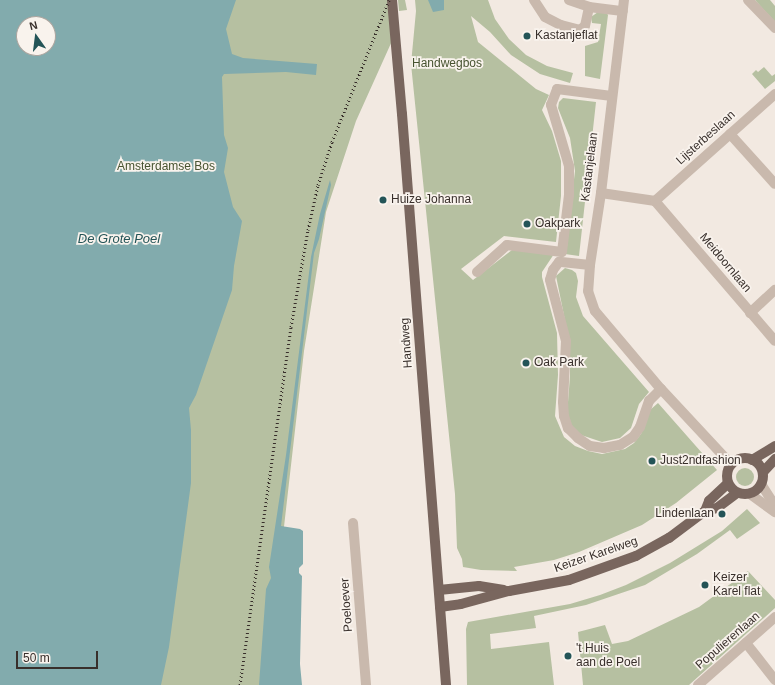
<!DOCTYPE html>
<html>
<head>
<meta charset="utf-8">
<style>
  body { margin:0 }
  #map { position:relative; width:775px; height:685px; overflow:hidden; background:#f2e9e1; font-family:Helvetica,sans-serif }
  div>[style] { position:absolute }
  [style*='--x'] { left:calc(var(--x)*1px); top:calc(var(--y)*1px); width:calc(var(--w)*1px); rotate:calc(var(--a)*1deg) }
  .green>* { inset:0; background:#b6c0a1 }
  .round { border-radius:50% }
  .water>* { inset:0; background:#82abad }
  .minor>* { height:10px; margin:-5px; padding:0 5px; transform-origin:5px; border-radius:5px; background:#c9b9ad }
  .major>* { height:10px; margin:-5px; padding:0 5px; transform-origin:5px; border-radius:5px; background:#79665e }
  .major>.ring { margin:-5px; padding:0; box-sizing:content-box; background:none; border:10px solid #79665e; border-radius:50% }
  .rail>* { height:3px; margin-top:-1.5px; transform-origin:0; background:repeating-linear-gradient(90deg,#382f2b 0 1px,transparent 0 4px) }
  .dots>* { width:11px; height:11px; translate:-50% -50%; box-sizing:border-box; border:2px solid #f9f3ed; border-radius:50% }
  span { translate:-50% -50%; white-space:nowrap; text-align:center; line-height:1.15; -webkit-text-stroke:3.5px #f9f3ed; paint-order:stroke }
  .poi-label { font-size:12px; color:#382f2b }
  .left { translate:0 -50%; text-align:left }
  .right { translate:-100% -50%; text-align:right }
  .park-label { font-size:12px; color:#485431 }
  .street-label { font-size:12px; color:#382f2b }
  .water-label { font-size:13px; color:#245457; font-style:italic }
  .north { position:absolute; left:16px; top:16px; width:40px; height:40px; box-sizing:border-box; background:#f9f3ed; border:1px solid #aca59f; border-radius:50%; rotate:346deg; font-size:11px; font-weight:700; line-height:16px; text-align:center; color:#382f2b }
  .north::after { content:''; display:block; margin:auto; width:14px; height:18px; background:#245457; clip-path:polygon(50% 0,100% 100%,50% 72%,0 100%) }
  .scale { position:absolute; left:16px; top:651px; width:82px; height:18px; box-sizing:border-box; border:2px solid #382f2b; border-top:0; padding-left:5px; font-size:12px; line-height:14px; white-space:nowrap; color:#382f2b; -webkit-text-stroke:3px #f9f3ed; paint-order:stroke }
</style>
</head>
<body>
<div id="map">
  <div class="green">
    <i style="clip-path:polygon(evenodd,0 0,388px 0,392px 41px,356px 121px,326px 212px,304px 351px,266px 685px,0 685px,0 0,24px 24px,48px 24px,48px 48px,24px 48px,24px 24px)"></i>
    <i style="clip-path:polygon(398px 0,405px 0,407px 10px,399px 11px)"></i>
    <i style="clip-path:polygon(415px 0,488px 0,495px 19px,509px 39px,526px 55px,547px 66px,573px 73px,570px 83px,540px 74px,511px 55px,490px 32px,471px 16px,478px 42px,536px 89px,549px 95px,542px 110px,552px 131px,561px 161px,561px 196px,556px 242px,504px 236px,461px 269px,473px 280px,512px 250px,554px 254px,542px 272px,542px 277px,557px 333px,558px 375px,555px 416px,564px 437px,575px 446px,588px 451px,602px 454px,625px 449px,634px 443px,641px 434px,650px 410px,658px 403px,717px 470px,676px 503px,642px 525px,579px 552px,554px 560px,514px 567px,517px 571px,481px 570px,463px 567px,462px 559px,457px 548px,455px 494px,411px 64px,416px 11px)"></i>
    <i style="clip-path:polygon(755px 0,770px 0,775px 6px,775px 22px)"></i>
    <i style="clip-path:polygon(598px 12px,606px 12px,608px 15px,600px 79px,585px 76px,585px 46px,598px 42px,601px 24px,592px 23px,591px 17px)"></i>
    <i style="clip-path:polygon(764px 67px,772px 76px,775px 74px,775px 81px,765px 89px,752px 74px,756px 70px,758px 72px)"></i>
    <i style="clip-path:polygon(563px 98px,596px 102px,579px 256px,565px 254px,575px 171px,570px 138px,558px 108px,559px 102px)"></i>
    <i style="clip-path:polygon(565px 268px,572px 270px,576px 273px,578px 281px,576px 297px,583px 316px,649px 392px,639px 404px,631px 428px,620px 438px,602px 442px,581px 435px,573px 429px,567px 415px,570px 376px,570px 345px,556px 276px)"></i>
    <i class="round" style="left:736px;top:468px;width:18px;height:18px"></i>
    <i style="clip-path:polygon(747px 509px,760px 523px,737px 539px,730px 530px,697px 554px,645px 585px,586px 605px,534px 616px,536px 628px,490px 634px,491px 649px,549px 642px,554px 685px,467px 685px,466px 629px,468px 622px,570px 604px,600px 595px,626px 585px,670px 563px,722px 531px)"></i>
    <i style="clip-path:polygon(748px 571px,775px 600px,775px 608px,689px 685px,583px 685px,578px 632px,605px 625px,612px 644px,628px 641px,699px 607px)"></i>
  </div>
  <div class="water">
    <i style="clip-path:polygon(evenodd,0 0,236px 0,226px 29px,232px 54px,243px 58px,317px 64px,316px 75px,286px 72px,224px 74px,222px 77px,224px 135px,228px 148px,224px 172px,233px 207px,242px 221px,234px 266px,232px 290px,196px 395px,189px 408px,191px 430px,191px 483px,169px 647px,161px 685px,0 685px,0 0,24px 24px,48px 24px,48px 48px,24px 48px,24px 24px)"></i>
    <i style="clip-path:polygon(428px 0,444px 0,444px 10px,433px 12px)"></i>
    <i style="clip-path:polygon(330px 180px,331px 185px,319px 239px,314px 253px,281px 526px,300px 529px,303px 531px,303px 564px,299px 568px,299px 573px,302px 576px,300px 664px,302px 685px,259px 685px,266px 589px,271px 578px,269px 567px,286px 455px,311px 257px,320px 214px)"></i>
  </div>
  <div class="minor">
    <i style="--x:534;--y:0;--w:20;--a:57"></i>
    <i style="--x:545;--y:17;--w:18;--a:27"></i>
    <i style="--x:561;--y:25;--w:20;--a:15"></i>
    <i style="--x:580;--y:30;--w:6;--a:-39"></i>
    <i style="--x:585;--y:26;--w:19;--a:-78"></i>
    <i style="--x:569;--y:0;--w:21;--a:19"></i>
    <i style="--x:589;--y:7;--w:34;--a:7"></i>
    <i style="--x:624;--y:0;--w:194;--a:96.8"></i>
    <i style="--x:601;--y:193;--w:73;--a:98.7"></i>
    <i style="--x:590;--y:265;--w:26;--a:94"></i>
    <i style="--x:588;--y:291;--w:21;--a:71"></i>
    <i style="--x:595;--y:311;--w:102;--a:49.8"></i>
    <i style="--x:661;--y:389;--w:103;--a:47"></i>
    <i style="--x:748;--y:0;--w:39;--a:46"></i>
    <i style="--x:730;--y:134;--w:67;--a:48"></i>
    <i style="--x:601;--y:193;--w:55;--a:8.4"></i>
    <i style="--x:655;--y:201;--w:184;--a:49.4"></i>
    <i style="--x:655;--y:201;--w:161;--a:-41.7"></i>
    <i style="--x:590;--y:265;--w:31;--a:-174"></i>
    <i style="--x:559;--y:262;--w:10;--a:127"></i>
    <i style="--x:553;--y:270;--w:10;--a:107"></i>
    <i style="--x:550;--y:280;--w:63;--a:75.3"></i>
    <i style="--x:566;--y:341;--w:61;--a:92.8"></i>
    <i style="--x:563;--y:402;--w:14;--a:86"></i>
    <i style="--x:564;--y:416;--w:13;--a:72"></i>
    <i style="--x:568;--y:428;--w:14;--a:45"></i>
    <i style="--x:578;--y:438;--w:14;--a:34"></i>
    <i style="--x:590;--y:446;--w:14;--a:8"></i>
    <i style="--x:604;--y:448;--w:16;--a:-11"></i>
    <i style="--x:620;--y:445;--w:15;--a:-32"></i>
    <i style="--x:633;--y:437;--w:12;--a:-55"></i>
    <i style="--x:640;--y:427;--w:28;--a:-71"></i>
    <i style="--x:649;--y:401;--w:17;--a:-45"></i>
    <i style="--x:477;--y:272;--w:40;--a:-42"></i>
    <i style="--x:507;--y:245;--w:55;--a:7.3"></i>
    <i style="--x:562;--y:252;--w:57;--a:-83"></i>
    <i style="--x:569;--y:195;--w:29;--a:-90"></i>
    <i style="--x:569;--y:166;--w:64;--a:-106.4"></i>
    <i style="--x:551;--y:105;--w:17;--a:-69"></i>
    <i style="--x:557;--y:89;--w:55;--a:7.3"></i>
    <i style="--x:750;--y:313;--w:34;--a:-43"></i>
    <i style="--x:761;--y:484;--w:20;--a:57"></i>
    <i style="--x:772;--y:501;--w:9;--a:72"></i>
    <i style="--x:750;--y:494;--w:31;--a:36"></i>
    <i style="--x:353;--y:523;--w:163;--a:85.4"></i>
    <i style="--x:746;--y:643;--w:47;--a:51.9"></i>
    <i style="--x:698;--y:685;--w:103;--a:-41.4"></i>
  </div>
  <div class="major">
    <i style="--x:392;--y:0;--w:114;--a:85"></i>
    <i style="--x:402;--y:114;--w:573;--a:85.59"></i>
    <i class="ring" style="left:727px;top:458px;width:26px;height:26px"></i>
    <i style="--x:752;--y:460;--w:27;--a:-31"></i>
    <i style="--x:763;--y:472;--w:18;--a:-47"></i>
    <i style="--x:705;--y:511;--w:11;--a:-68"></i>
    <i style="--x:709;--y:501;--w:26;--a:-43"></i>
    <i style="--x:439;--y:590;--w:40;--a:-5.7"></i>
    <i style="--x:479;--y:586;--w:25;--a:9"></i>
    <i style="--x:440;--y:607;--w:21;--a:-8"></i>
    <i style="--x:461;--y:604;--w:50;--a:-15.2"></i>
    <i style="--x:509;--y:591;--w:61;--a:-10.4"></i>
    <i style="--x:569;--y:580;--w:71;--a:-19.7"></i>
    <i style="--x:636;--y:556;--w:38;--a:-29"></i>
    <i style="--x:669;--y:538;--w:45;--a:-36.9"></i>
    <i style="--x:705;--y:511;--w:12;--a:-14"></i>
    <i style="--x:717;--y:508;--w:25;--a:-37"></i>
  </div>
  <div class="rail">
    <i style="--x:240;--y:685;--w:362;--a:-81.9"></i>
    <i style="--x:291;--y:327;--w:98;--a:-80.1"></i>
    <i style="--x:308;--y:230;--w:46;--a:-77.5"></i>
    <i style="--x:318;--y:185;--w:45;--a:-72"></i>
    <i style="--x:332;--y:142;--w:153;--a:-68.1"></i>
  </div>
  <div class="dots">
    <i style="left:527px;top:36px;background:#245457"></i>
    <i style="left:383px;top:200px;background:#245457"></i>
    <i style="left:527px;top:224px;background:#245457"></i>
    <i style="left:526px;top:363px;background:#245457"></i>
    <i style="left:652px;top:461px;background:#245457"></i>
    <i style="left:722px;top:514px;background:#245457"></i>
    <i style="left:705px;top:585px;background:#245457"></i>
    <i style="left:568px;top:656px;background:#245457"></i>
  </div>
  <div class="poi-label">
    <span class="left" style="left:535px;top:36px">Kastanjeflat</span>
    <span class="left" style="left:391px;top:200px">Huize Johanna</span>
    <span class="left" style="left:535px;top:224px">Oakpark</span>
    <span class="left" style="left:534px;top:363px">Oak Park</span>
    <span class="left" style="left:660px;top:461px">Just2ndfashion</span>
    <span class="right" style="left:714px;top:514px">Lindenlaan</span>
    <span class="left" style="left:713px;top:585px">Keizer<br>Karel flat</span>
    <span class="left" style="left:576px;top:656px">'t Huis<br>aan de Poel</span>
  </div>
  <div class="park-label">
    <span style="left:447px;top:64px">Handwegbos</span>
    <span style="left:166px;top:167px">Amsterdamse Bos</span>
  </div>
  <div class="street-label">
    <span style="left:706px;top:138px;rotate:-42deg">Lijsterbeslaan</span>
    <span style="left:590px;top:167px;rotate:-83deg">Kastanjelaan</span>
    <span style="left:725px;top:263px;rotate:50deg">Meidoornlaan</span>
    <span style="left:407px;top:343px;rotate:-94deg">Handweg</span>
    <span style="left:596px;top:555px;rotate:-19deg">Keizer Karelweg</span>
    <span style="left:347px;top:605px;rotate:-94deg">Poeloever</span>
    <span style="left:728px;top:641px;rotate:-41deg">Populierenlaan</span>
  </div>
  <div class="water-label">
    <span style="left:119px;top:239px">De Grote Poel</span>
  </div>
  <div class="north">N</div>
  <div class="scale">50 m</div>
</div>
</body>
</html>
